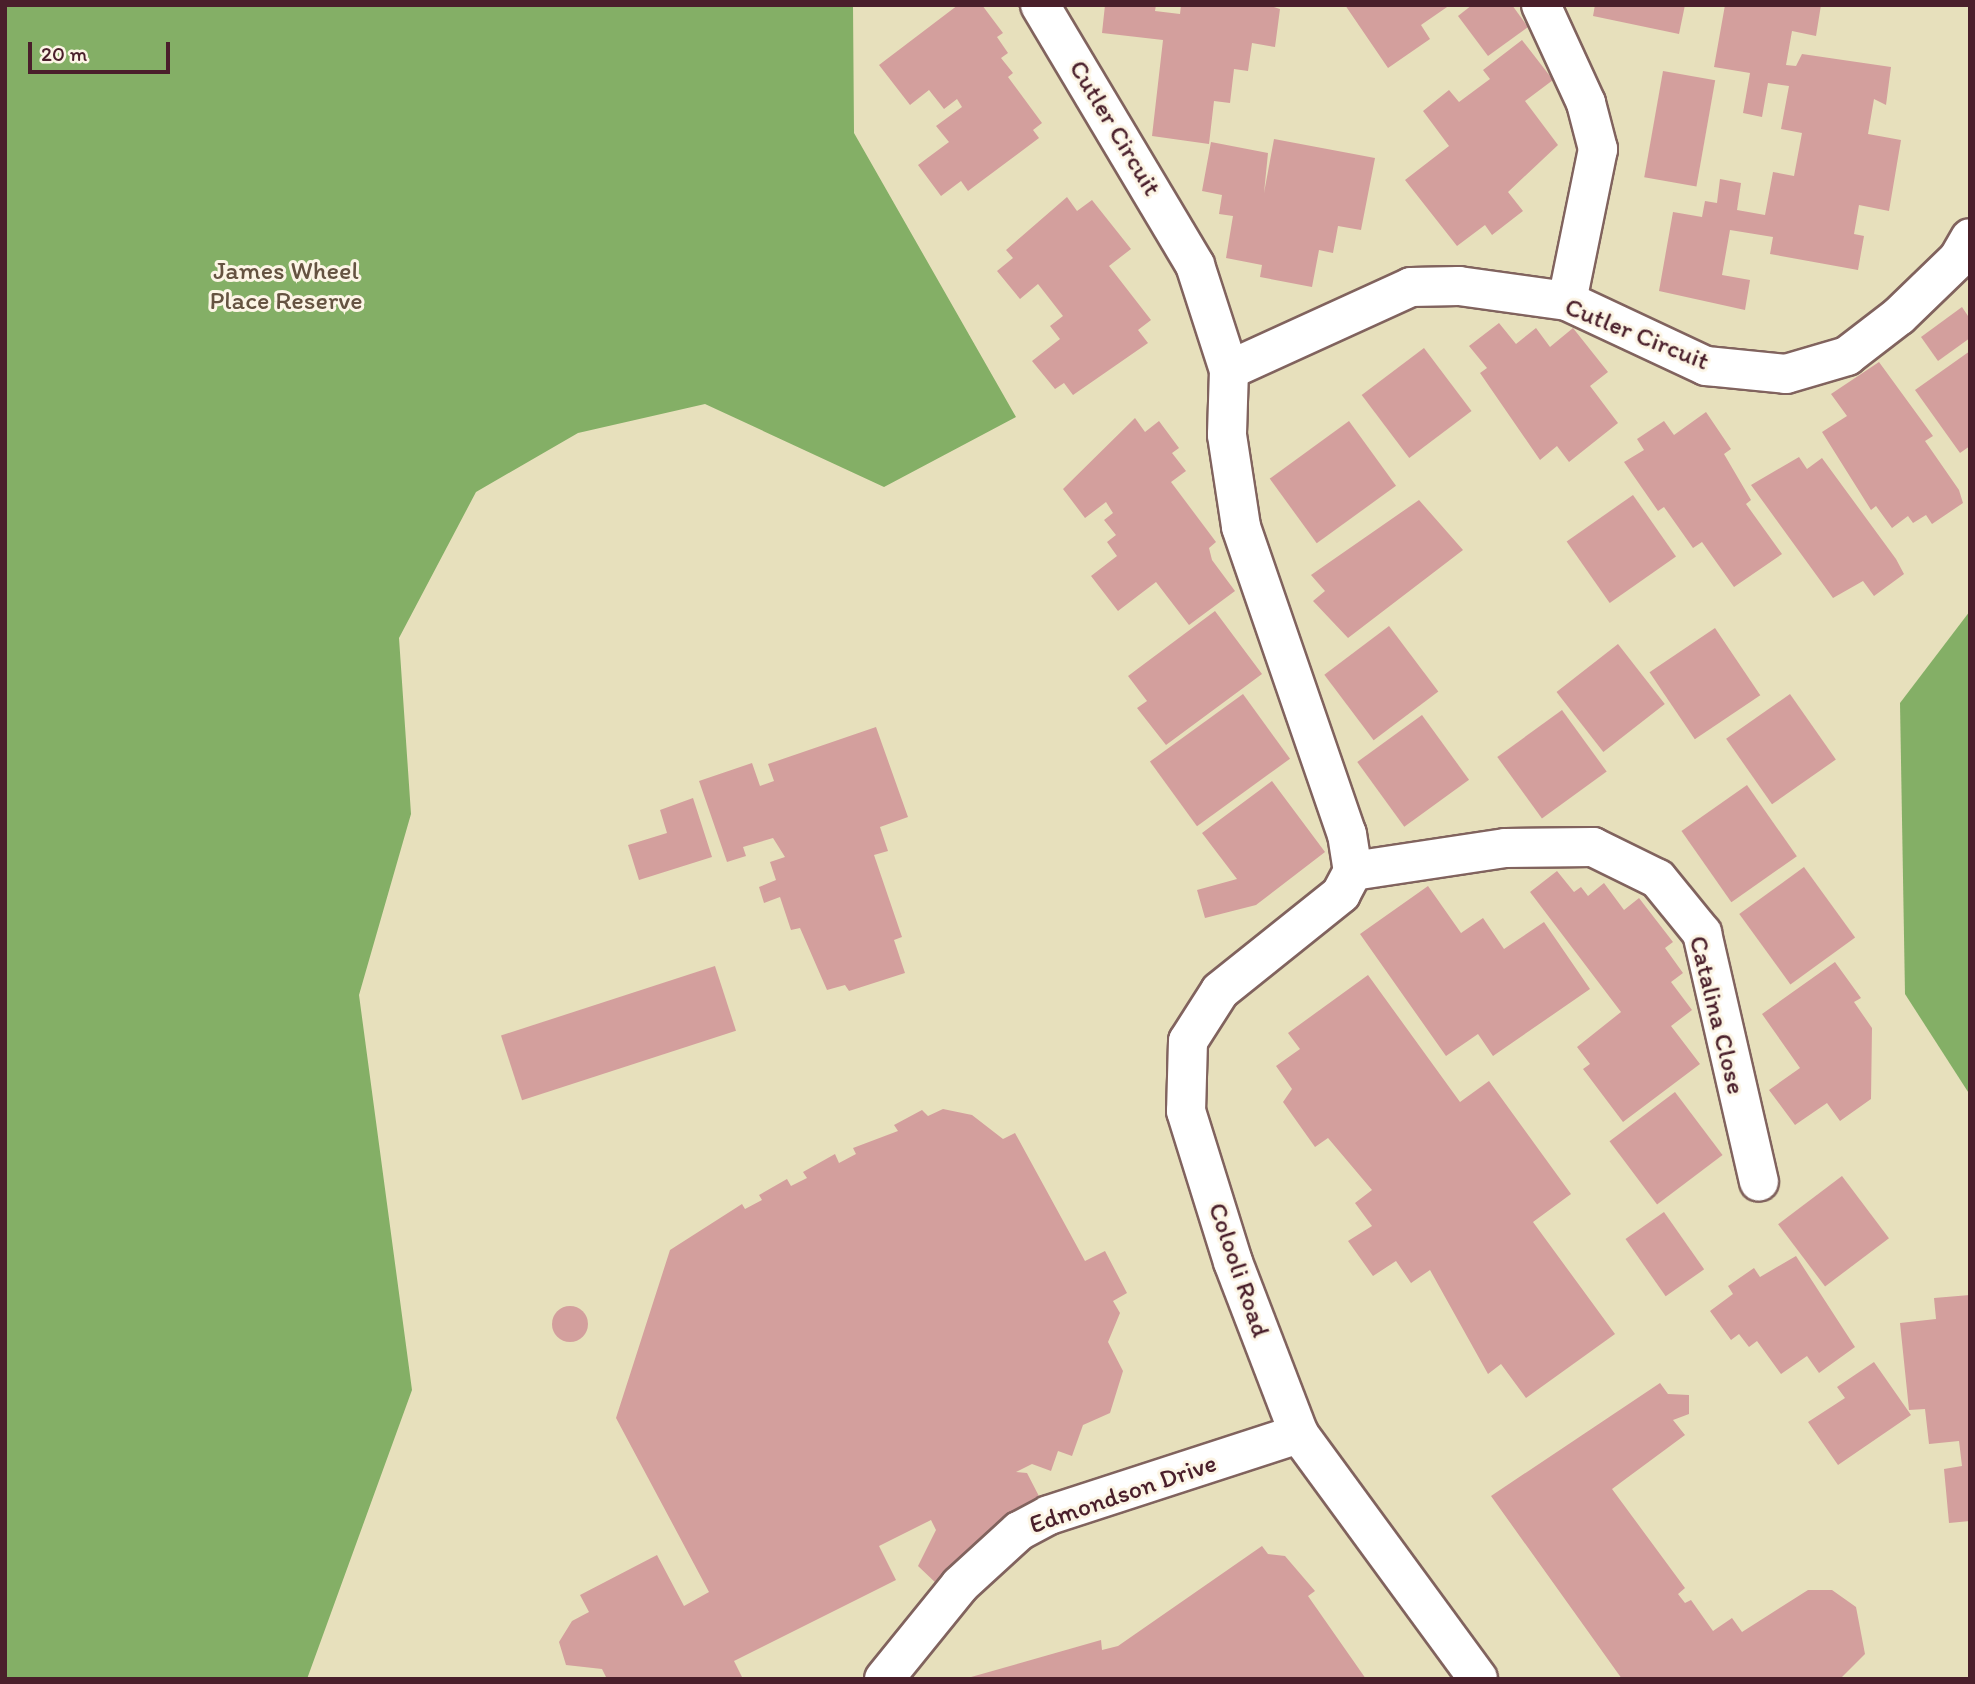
<!DOCTYPE html>
<html>
<head>
<meta charset="utf-8">
<style>
  body { margin:0 }
  #map { position:relative; width:1975px; height:1684px; overflow:hidden; background:#e7e0bc; font-family:Itim,sans-serif }
  div>[style] { position:absolute }
  [style*='--x'] { left:calc(var(--x)*1px); top:calc(var(--y)*1px); width:calc(var(--w)*1px); rotate:calc(var(--a)*1deg) }
  .forest>* { inset:0; background:#84af66 }
  .building>* { inset:0; background:#d39f9d; transform-origin:0 0 }
  .round { border-radius:50% }
  .roads { filter:drop-shadow(2px 0 #81635e) drop-shadow(-2px 0 #81635e) drop-shadow(0 2px #81635e) drop-shadow(0 -2px #81635e) }
  .street>* { height:38px; margin:-19px; padding:0 19px; transform-origin:19px; border-radius:19px; background:#fff }
  span { translate:-50% -50%; white-space:nowrap; text-align:center; line-height:1.15; -webkit-text-stroke:6px #fcf5e5; paint-order:stroke }
  .street-label { font-size:26px; color:#4a1f2b }
  .park-label { font-size:26px; color:#655341 }
  .frame { position:absolute; inset:0; border:7px solid #4a1f2b; pointer-events:none }
  .scale { position:absolute; left:28px; top:42px; width:142px; height:32px; box-sizing:border-box; border:4px solid #4a1f2b; border-top:0; padding-left:9px; font-size:21px; line-height:24px; white-space:nowrap; color:#4a1f2b; -webkit-text-stroke:5px #fcf5e5; paint-order:stroke }
</style>
</head>
<body>
<div id="map">
  <div class="forest">
    <i style="clip-path:polygon(5px 5px,853px 5px,854px 133px,1016px 417px,884px 487px,705px 404px,578px 433px,476px 492px,399px 638px,411px 814px,359px 995px,412px 1390px,307px 1679px,5px 1679px)"></i>
    <i style="clip-path:polygon(1970px 611px,1970px 1095px,1905px 994px,1900px 703px)"></i>
  </div>
  <div class="building">
    <i style="clip-path:polygon(958px 5px,982px 5px,1003px 33px,997px 37px,1008px 53px,1001px 58px,1013px 73px,1008px 77px,1042px 123px,1033px 130px,1039px 138px,968px 191px,961px 181px,941px 196px,918px 165px,949px 142px,936px 126px,962px 107px,957px 99px,944px 109px,929px 90px,910px 105px,879px 65px)"></i>
    <i style="clip-path:polygon(1105px 5px,1156px 5px,1155px 11px,1180px 14px,1181px 5px,1268px 5px,1280px 9px,1275px 47px,1252px 43px,1248px 71px,1234px 69px,1230px 103px,1214px 101px,1209px 144px,1152px 136px,1163px 40px,1102px 33px)"></i>
    <i style="clip-path:polygon(1345px 5px,1450px 5px,1421px 25px,1430px 39px,1388px 68px)"></i>
    <i style="clip-path:polygon(1472px 5px,1512px 5px,1528px 27px,1488px 56px,1458px 16px)"></i>
    <i style="clip-path:polygon(1595px 5px,1685px 5px,1679px 34px,1593px 16px)"></i>
    <i style="clip-path:polygon(1725px 5px,1821px 5px,1816px 36px,1792px 31px,1786px 65px,1796px 66px,1802px 54px,1891px 67px,1886px 105px,1874px 99px,1868px 134px,1901px 140px,1889px 211px,1859px 205px,1854px 234px,1864px 236px,1858px 270px,1770px 254px,1773px 237px,1730px 230px,1722px 275px,1750px 280px,1745px 310px,1659px 291px,1673px 212px,1702px 217px,1705px 201px,1717px 203px,1720px 179px,1741px 183px,1737px 210px,1765px 215px,1773px 172px,1794px 176px,1802px 133px,1781px 129px,1789px 86px,1768px 83px,1762px 117px,1743px 113px,1750px 73px,1714px 67px)"></i>
    <i style="clip-path:polygon(1522px 40px,1553px 80px,1525px 101px,1558px 145px,1508px 192px,1523px 211px,1492px 235px,1485px 225px,1457px 246px,1405px 180px,1449px 146px,1423px 111px,1449px 90px,1459px 102px,1490px 79px,1483px 70px)"></i>
    <i style="left:1663px;top:71px;width:53px;height:108px;rotate:10deg"></i>
    <i style="clip-path:polygon(1274px 139px,1375px 158px,1361px 230px,1338px 226px,1333px 253px,1319px 250px,1312px 287px,1260px 277px,1262px 265px,1226px 258px,1233px 216px,1219px 214px,1222px 195px,1202px 191px,1211px 142px,1268px 153px,1264px 193px)"></i>
    <i style="clip-path:polygon(1067px 197px,1077px 211px,1092px 200px,1131px 249px,1109px 266px,1151px 320px,1138px 330px,1148px 343px,1073px 395px,1064px 383px,1055px 389px,1032px 361px,1060px 339px,1050px 326px,1063px 316px,1038px 284px,1020px 299px,997px 271px,1013px 258px,1006px 250px)"></i>
    <i style="clip-path:polygon(1962px 307px,1970px 319px,1970px 338px,1938px 361px,1921px 337px)"></i>
    <i style="clip-path:polygon(1499px 323px,1516px 344px,1536px 328px,1550px 347px,1573px 328px,1608px 372px,1590px 386px,1618px 423px,1569px 462px,1557px 446px,1540px 460px,1480px 373px,1487px 368px,1469px 346px)"></i>
    <i style="left:1424px;top:348px;width:79px;height:78px;rotate:53deg"></i>
    <i style="clip-path:polygon(1970px 351px,1970px 446px,1960px 453px,1915px 390px)"></i>
    <i style="clip-path:polygon(1879px 362px,1933px 436px,1925px 441px,1959px 490px,1963px 503px,1932px 524px,1926px 515px,1913px 523px,1908px 516px,1892px 528px,1876px 506px,1871px 510px,1822px 432px,1847px 416px,1831px 394px)"></i>
    <i style="clip-path:polygon(1706px 412px,1731px 449px,1724px 454px,1751px 500px,1746px 504px,1782px 554px,1734px 587px,1702px 542px,1693px 548px,1664px 507px,1658px 511px,1624px 462px,1644px 450px,1637px 439px,1664px 421px,1674px 435px)"></i>
    <i style="clip-path:polygon(1135px 418px,1145px 432px,1159px 421px,1179px 448px,1172px 453px,1186px 471px,1171px 482px,1216px 542px,1209px 548px,1212px 560px,1235px 591px,1189px 625px,1156px 582px,1118px 611px,1091px 576px,1117px 556px,1107px 542px,1116px 535px,1104px 520px,1113px 513px,1106px 502px,1085px 518px,1063px 489px)"></i>
    <i style="left:1349px;top:421px;width:80px;height:98px;rotate:54deg"></i>
    <i style="clip-path:polygon(1799px 457px,1807px 469px,1822px 458px,1896px 559px,1904px 574px,1874px 596px,1863px 581px,1833px 598px,1751px 485px)"></i>
    <i style="left:1633px;top:495px;width:75px;height:81px;rotate:55deg"></i>
    <i style="clip-path:polygon(1419px 500px,1463px 550px,1348px 638px,1313px 601px,1325px 591px,1311px 575px)"></i>
    <i style="clip-path:polygon(1215px 611px,1262px 674px,1166px 745px,1137px 708px,1147px 701px,1128px 676px)"></i>
    <i style="left:1389px;top:626px;width:82px;height:81px;rotate:53deg"></i>
    <i style="left:1715px;top:628px;width:81px;height:79px;rotate:56deg"></i>
    <i style="left:1618px;top:644px;width:76px;height:78px;rotate:52deg"></i>
    <i style="left:1243px;top:694px;width:80px;height:115px;rotate:54deg"></i>
    <i style="left:1790px;top:694px;width:80px;height:78px;rotate:55deg"></i>
    <i style="left:1562px;top:710px;width:76px;height:80px;rotate:54deg"></i>
    <i style="left:1422px;top:715px;width:80px;height:80px;rotate:54deg"></i>
    <i style="clip-path:polygon(876px 727px,908px 817px,880px 827px,888px 851px,874px 855px,902px 937px,894px 940px,905px 973px,849px 991px,845px 985px,827px 990px,800px 928px,791px 930px,780px 897px,764px 903px,759px 887px,776px 880px,770px 862px,785px 857px,773px 838px,743px 847px,746px 856px,727px 862px,699px 781px,752px 763px,760px 786px,774px 781px,768px 764px)"></i>
    <i style="clip-path:polygon(1272px 781px,1325px 852px,1256px 905px,1205px 918px,1197px 890px,1237px 879px,1202px 833px)"></i>
    <i style="left:1747px;top:785px;width:87px;height:80px;rotate:55deg"></i>
    <i style="clip-path:polygon(693px 798px,712px 857px,639px 880px,628px 845px,667px 833px,660px 810px)"></i>
    <i style="left:1804px;top:867px;width:87px;height:80px;rotate:54deg"></i>
    <i style="clip-path:polygon(1557px 871px,1574px 892px,1581px 887px,1588px 896px,1604px 883px,1624px 910px,1639px 898px,1673px 942px,1665px 948px,1683px 973px,1671px 982px,1692px 1010px,1671px 1026px,1700px 1064px,1623px 1122px,1583px 1069px,1590px 1064px,1577px 1047px,1621px 1012px,1530px 892px)"></i>
    <i style="clip-path:polygon(1428px 886px,1461px 933px,1483px 918px,1504px 949px,1544px 922px,1590px 989px,1493px 1056px,1478px 1034px,1446px 1056px,1360px 934px)"></i>
    <i style="clip-path:polygon(1835px 962px,1861px 998px,1854px 1002px,1872px 1028px,1871px 1099px,1840px 1121px,1827px 1103px,1795px 1125px,1769px 1090px,1800px 1068px,1762px 1014px)"></i>
    <i style="left:715px;top:966px;width:68px;height:225px;rotate:72deg"></i>
    <i style="clip-path:polygon(1368px 975px,1460px 1102px,1489px 1081px,1571px 1194px,1533px 1222px,1615px 1334px,1526px 1398px,1501px 1364px,1488px 1374px,1430px 1270px,1411px 1283px,1396px 1261px,1373px 1276px,1348px 1241px,1372px 1226px,1355px 1203px,1372px 1190px,1328px 1138px,1315px 1147px,1283px 1102px,1292px 1089px,1276px 1066px,1300px 1049px,1288px 1033px)"></i>
    <i style="left:1675px;top:1092px;width:79px;height:82px;rotate:53deg"></i>
    <i style="clip-path:polygon(943px 1109px,972px 1115px,1003px 1139px,1015px 1133px,1085px 1261px,1105px 1251px,1127px 1293px,1113px 1301px,1120px 1313px,1108px 1342px,1123px 1371px,1110px 1413px,1083px 1425px,1072px 1456px,1058px 1451px,1051px 1471px,1032px 1464px,1016px 1472px,1027px 1473px,1042px 1502px,938px 1585px,918px 1566px,936px 1530px,931px 1520px,879px 1546px,896px 1580px,734px 1661px,743px 1679px,607px 1679px,602px 1669px,566px 1665px,559px 1642px,572px 1621px,589px 1612px,580px 1595px,657px 1555px,684px 1606px,709px 1592px,616px 1418px,670px 1250px,742px 1204px,745px 1209px,762px 1200px,759px 1195px,787px 1179px,791px 1186px,807px 1178px,803px 1172px,835px 1154px,839px 1163px,856px 1154px,853px 1148px,898px 1131px,894px 1125px,922px 1110px,928px 1116px)"></i>
    <i style="left:1842px;top:1176px;width:78px;height:80px;rotate:53deg"></i>
    <i style="left:1664px;top:1212px;width:70px;height:47px;rotate:55deg"></i>
    <i style="clip-path:polygon(1796px 1256px,1855px 1347px,1819px 1373px,1807px 1356px,1781px 1374px,1757px 1341px,1749px 1347px,1739px 1334px,1731px 1340px,1710px 1311px,1733px 1294px,1728px 1286px,1754px 1268px,1760px 1277px)"></i>
    <i style="clip-path:polygon(1970px 1295px,1970px 1521px,1949px 1523px,1944px 1469px,1962px 1466px,1959px 1441px,1929px 1444px,1925px 1409px,1909px 1410px,1900px 1323px,1936px 1319px,1934px 1298px)"></i>
    <i class="round" style="left:552px;top:1306px;width:36px;height:36px"></i>
    <i style="clip-path:polygon(1874px 1362px,1911px 1415px,1838px 1465px,1808px 1422px,1845px 1398px,1837px 1387px)"></i>
    <i style="clip-path:polygon(1660px 1383px,1668px 1394px,1689px 1395px,1689px 1414px,1673px 1420px,1685px 1435px,1612px 1489px,1685px 1588px,1678px 1594px,1685px 1603px,1691px 1600px,1713px 1631px,1732px 1618px,1742px 1632px,1808px 1590px,1832px 1590px,1856px 1607px,1865px 1654px,1840px 1679px,1622px 1679px,1491px 1496px)"></i>
    <i style="clip-path:polygon(1262px 1546px,1268px 1554px,1285px 1556px,1315px 1591px,1308px 1596px,1366px 1679px,964px 1679px,1101px 1640px,1102px 1650px,1118px 1646px)"></i>
  </div>
  <div class="roads">
    <div class="street">
      <i style="--x:1040;--y:5;--w:303;--a:59.2"></i>
      <i style="--x:1195;--y:265;--w:110;--a:72.1"></i>
      <i style="--x:1229;--y:370;--w:65;--a:91.8"></i>
      <i style="--x:1227;--y:435;--w:93;--a:81.3"></i>
      <i style="--x:1241;--y:527;--w:325;--a:71"></i>
      <i style="--x:1347;--y:834;--w:37;--a:81"></i>
      <i style="--x:1541;--y:5;--w:108;--a:65.3"></i>
      <i style="--x:1586;--y:103;--w:48;--a:75.4"></i>
      <i style="--x:1598;--y:149;--w:155;--a:101.5"></i>
      <i style="--x:1229;--y:370;--w:200;--a:-24.5"></i>
      <i style="--x:1411;--y:287;--w:48;--a:-1.2"></i>
      <i style="--x:1459;--y:286;--w:109;--a:7.9"></i>
      <i style="--x:1567;--y:301;--w:153;--a:25.1"></i>
      <i style="--x:1706;--y:366;--w:80;--a:5.7"></i>
      <i style="--x:1786;--y:374;--w:64;--a:-16.4"></i>
      <i style="--x:1847;--y:356;--w:66;--a:-37.6"></i>
      <i style="--x:1899;--y:316;--w:82;--a:-44"></i>
      <i style="--x:1958;--y:259;--w:24;--a:-60"></i>
      <i style="--x:1353;--y:871;--w:26;--a:118"></i>
      <i style="--x:1341;--y:894;--w:155;--a:141.3"></i>
      <i style="--x:1220;--y:991;--w:59;--a:122.6"></i>
      <i style="--x:1188;--y:1041;--w:70;--a:91.6"></i>
      <i style="--x:1186;--y:1111;--w:158;--a:72.7"></i>
      <i style="--x:1233;--y:1262;--w:184;--a:69"></i>
      <i style="--x:1299;--y:1434;--w:303;--a:53.8"></i>
      <i style="--x:1353;--y:871;--w:154;--a:-8.6"></i>
      <i style="--x:1505;--y:848;--w:88;--a:-0.7"></i>
      <i style="--x:1593;--y:847;--w:72;--a:26.2"></i>
      <i style="--x:1658;--y:879;--w:70;--a:50.8"></i>
      <i style="--x:1702;--y:933;--w:255;--a:77.1"></i>
      <i style="--x:884;--y:1679;--w:121;--a:-51"></i>
      <i style="--x:960;--y:1585;--w:80;--a:-42.5"></i>
      <i style="--x:1019;--y:1531;--w:34;--a:-28"></i>
      <i style="--x:1049;--y:1515;--w:263;--a:-18"></i>
    </div>
  </div>
  <div class="street-label">
    <span style="left:1115px;top:128px;rotate:59deg">Cutler Circuit</span>
    <span style="left:1637px;top:334px;rotate:22deg">Cutler Circuit</span>
    <span style="left:1717px;top:1015px;rotate:76deg">Catalina Close</span>
    <span style="left:1239px;top:1270px;rotate:71deg">Colooli Road</span>
    <span style="left:1123px;top:1494px;rotate:-19deg">Edmondson Drive</span>
  </div>
  <div class="park-label">
    <span style="left:286px;top:286px">James Wheel<br>Place Reserve</span>
  </div>
  <div class="frame"></div>
  <div class="scale">20 m</div>
</div>
</body>
</html>
